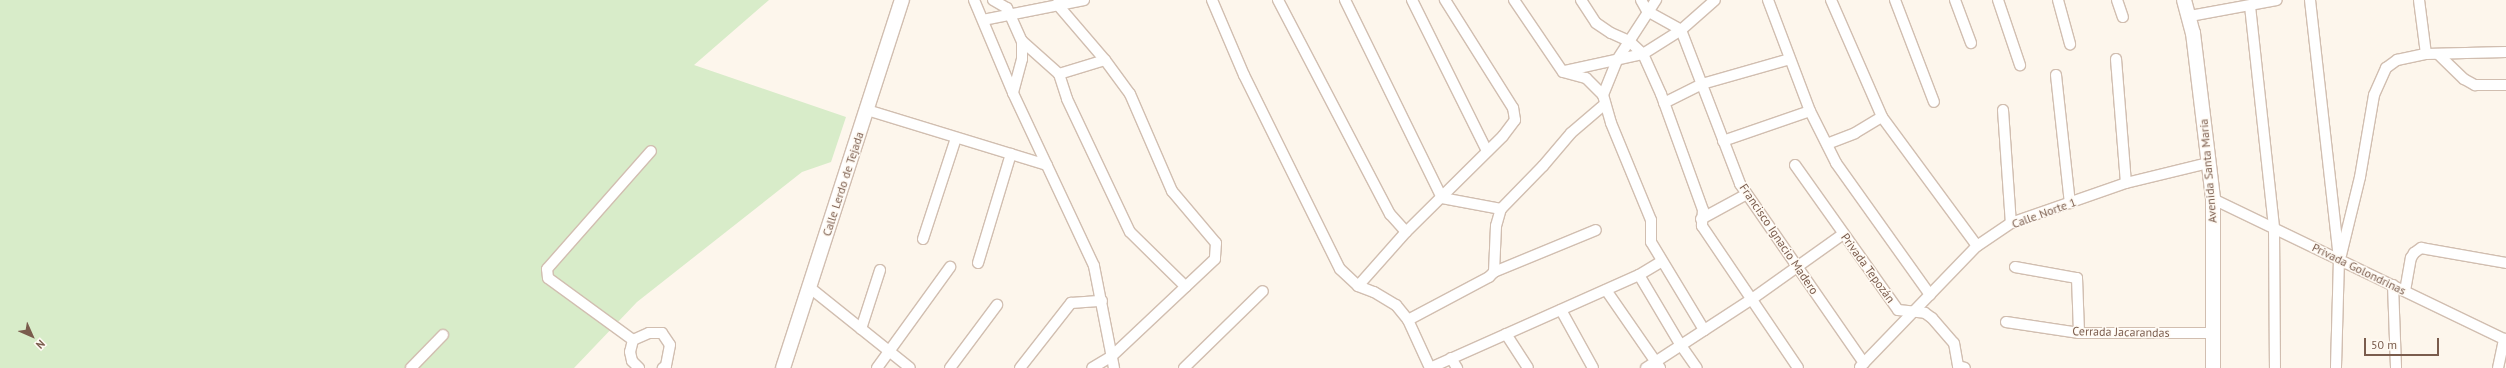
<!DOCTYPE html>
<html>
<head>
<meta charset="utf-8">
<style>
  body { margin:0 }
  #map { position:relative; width:2506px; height:368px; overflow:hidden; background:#fdf6ec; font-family:"PT Sans",sans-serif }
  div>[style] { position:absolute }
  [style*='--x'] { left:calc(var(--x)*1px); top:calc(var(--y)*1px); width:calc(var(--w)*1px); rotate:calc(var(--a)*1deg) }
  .green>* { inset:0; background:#d8ecc9 }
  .roads { filter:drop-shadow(1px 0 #d1beb0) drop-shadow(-1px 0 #d1beb0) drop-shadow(0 1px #d1beb0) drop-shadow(0 -1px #d1beb0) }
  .minor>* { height:10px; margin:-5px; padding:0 5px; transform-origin:5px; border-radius:5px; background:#fff }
  .secondary>* { height:14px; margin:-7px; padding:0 7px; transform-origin:7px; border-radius:7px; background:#fff }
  span { translate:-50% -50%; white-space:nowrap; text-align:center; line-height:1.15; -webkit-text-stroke:3px #fffaf3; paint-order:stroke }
  .street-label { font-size:12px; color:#7a5c4d }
  .north { position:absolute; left:12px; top:316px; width:40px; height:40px; -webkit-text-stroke:3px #fffaf3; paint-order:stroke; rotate:135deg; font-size:11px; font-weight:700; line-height:16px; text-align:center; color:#7a5c4d }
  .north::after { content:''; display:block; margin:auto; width:14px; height:18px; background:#7a5c4d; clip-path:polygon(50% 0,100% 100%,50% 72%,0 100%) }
  .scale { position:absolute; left:2364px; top:338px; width:75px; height:18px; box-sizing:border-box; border:2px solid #7a5c4d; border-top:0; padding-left:5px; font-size:12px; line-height:14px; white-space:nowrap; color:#7a5c4d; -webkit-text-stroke:3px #fffaf3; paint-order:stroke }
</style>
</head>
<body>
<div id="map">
  <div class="green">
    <i style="clip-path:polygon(0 0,769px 0,694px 65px,846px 117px,831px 162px,802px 172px,637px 302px,574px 368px,0 368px)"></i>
  </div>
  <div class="roads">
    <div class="minor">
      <i style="--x:974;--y:0;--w:101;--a:67.2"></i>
      <i style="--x:1013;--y:93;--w:191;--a:64.9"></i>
      <i style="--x:1094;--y:266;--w:104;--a:78.9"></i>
      <i style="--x:993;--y:0;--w:16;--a:30"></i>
      <i style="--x:1007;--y:8;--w:36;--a:66"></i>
      <i style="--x:1022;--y:41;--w:18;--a:90"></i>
      <i style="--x:1022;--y:59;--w:35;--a:105"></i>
      <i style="--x:1212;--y:0;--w:82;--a:66.9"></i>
      <i style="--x:1244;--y:75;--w:216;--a:63.7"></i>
      <i style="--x:1340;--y:269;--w:25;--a:43"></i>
      <i style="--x:1358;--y:286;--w:17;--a:21"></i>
      <i style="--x:1374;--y:292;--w:26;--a:31"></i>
      <i style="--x:1396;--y:305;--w:19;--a:51"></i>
      <i style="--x:1408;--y:320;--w:53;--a:65.4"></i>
      <i style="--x:1278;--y:0;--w:242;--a:62.4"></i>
      <i style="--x:1390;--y:214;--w:24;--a:48"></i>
      <i style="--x:1345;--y:0;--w:220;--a:63.9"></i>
      <i style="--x:1442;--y:198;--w:60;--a:10.6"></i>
      <i style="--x:1412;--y:0;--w:169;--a:63.6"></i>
      <i style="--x:1514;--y:0;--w:87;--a:55.8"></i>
      <i style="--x:1563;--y:72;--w:24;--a:15"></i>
      <i style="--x:1586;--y:78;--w:24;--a:45"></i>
      <i style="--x:1603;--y:95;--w:29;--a:74"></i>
      <i style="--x:1611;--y:123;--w:105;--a:67.6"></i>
      <i style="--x:1651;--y:220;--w:22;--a:90"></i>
      <i style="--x:1651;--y:242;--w:103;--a:58.9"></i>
      <i style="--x:1581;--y:0;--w:27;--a:57"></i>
      <i style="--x:1596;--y:23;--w:18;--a:34"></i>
      <i style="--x:1611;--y:33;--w:20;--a:24"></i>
      <i style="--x:1629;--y:41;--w:19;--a:43"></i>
      <i style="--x:1643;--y:54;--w:44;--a:65.8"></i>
      <i style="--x:1661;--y:94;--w:123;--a:70.1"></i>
      <i style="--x:1703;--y:210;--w:16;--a:94"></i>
      <i style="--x:1702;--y:226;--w:171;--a:55.9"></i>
      <i style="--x:1641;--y:0;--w:13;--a:61"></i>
      <i style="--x:1647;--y:11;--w:39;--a:29"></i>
      <i style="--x:1681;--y:30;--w:165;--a:69"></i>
      <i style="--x:1740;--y:184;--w:218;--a:55.3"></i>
      <i style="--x:1768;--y:0;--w:119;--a:69.3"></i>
      <i style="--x:1810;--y:111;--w:58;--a:63.4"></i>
      <i style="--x:1836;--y:163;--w:162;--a:54.5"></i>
      <i style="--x:1831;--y:0;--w:128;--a:66.4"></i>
      <i style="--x:1882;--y:117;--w:160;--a:53.6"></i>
      <i style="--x:1895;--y:0;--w:109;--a:69.1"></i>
      <i style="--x:1955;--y:0;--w:46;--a:69.6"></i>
      <i style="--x:1998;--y:0;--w:69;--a:71.3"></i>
      <i style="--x:2058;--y:0;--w:46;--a:74.7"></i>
      <i style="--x:2117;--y:0;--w:18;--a:71"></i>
      <i style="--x:2310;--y:0;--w:261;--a:83.6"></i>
      <i style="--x:2339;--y:259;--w:109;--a:91.6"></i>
      <i style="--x:2419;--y:0;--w:54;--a:82.6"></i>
      <i style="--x:1057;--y:4;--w:74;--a:49.4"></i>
      <i style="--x:1105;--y:60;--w:42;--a:53.7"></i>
      <i style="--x:1130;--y:94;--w:106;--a:66.6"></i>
      <i style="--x:1172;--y:191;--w:68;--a:49.8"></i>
      <i style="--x:1216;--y:243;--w:16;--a:94"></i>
      <i style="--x:1215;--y:259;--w:141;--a:136.7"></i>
      <i style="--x:1112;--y:356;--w:23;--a:149"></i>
      <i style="--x:2250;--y:6;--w:223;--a:83.8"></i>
      <i style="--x:2274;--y:228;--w:140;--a:89.6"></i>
      <i style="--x:2190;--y:16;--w:88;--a:-10.4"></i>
      <i style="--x:983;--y:20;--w:103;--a:-11.2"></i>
      <i style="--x:1022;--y:41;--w:50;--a:41.7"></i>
      <i style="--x:1059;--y:74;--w:26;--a:72"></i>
      <i style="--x:1067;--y:99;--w:147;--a:64.7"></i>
      <i style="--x:1130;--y:232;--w:78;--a:44.5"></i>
      <i style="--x:2439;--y:55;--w:35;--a:44"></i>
      <i style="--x:2464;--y:79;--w:13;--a:29"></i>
      <i style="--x:2475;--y:85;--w:31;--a:0"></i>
      <i style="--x:2116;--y:59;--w:124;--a:85.4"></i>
      <i style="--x:1565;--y:71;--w:80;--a:-12.3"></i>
      <i style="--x:1643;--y:54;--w:45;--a:-32.3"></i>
      <i style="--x:1681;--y:30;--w:45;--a:-41.4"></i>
      <i style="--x:1059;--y:74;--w:48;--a:-16.9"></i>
      <i style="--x:2056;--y:75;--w:129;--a:83.8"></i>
      <i style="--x:1603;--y:95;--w:38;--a:-68"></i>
      <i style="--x:1617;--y:60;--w:72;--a:-57"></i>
      <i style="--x:1664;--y:103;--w:42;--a:-26.6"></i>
      <i style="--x:1702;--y:84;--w:91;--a:-15.9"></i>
      <i style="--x:867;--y:110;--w:188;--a:17"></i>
      <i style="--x:2003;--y:110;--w:113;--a:86"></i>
      <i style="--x:1723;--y:141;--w:92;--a:-19"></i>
      <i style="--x:1827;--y:144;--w:30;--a:-21"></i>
      <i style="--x:1855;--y:133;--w:31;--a:-31"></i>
      <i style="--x:1795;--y:165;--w:178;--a:54.6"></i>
      <i style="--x:1898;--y:310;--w:27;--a:6"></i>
      <i style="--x:1925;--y:313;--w:9;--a:36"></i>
      <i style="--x:1932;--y:318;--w:33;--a:49"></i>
      <i style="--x:1954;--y:343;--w:23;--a:80"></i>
      <i style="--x:1958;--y:366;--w:7;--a:16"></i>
      <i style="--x:2213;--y:199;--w:325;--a:25.7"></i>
      <i style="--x:1701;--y:219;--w:52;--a:-28.5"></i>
      <i style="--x:923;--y:239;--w:106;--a:-71.9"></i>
      <i style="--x:2341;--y:255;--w:80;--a:-76.3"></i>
      <i style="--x:2360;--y:177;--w:83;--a:-80.3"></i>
      <i style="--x:2374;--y:95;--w:30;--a:-66"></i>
      <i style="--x:2386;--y:68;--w:14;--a:-36"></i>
      <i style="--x:2397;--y:60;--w:30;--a:-12"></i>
      <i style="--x:2426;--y:54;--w:80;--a:-1.4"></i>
      <i style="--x:978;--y:263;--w:114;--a:-73.2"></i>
      <i style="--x:2015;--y:267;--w:63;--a:10.1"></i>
      <i style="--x:2077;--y:278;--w:55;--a:87.9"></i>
      <i style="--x:1494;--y:272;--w:110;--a:-22.4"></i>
      <i style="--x:1639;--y:275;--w:80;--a:59.3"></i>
      <i style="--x:1680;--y:344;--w:29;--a:55"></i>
      <i style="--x:2393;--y:285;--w:83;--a:87.9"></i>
      <i style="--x:1358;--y:286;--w:72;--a:-48.4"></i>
      <i style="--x:1406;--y:232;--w:136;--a:-44.7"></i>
      <i style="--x:1503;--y:136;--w:20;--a:-53"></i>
      <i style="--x:1515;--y:120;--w:12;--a:-99"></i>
      <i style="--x:1513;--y:108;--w:128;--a:-122.2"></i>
      <i style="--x:809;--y:287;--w:129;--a:38.7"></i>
      <i style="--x:1606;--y:290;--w:95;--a:55.3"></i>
      <i style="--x:2405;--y:291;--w:34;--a:-80"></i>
      <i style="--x:2411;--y:258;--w:6;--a:-59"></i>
      <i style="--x:2414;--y:253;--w:9;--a:-36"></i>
      <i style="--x:2421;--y:248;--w:86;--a:10"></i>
      <i style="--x:1561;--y:310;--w:66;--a:61.1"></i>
      <i style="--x:1408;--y:320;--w:92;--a:-28"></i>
      <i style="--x:1489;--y:277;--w:7;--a:-45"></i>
      <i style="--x:1494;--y:272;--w:46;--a:-87.5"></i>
      <i style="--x:1496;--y:226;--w:18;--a:-74"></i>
      <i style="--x:1501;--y:209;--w:60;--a:-45.7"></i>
      <i style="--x:1543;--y:166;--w:43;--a:-49.7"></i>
      <i style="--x:1571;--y:133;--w:45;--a:-40.5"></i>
      <i style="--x:2006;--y:322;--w:74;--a:8.6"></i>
      <i style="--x:2079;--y:333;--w:134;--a:0"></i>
      <i style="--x:861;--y:329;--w:62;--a:-72.1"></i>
      <i style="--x:1506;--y:334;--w:40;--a:57.1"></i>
      <i style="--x:633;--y:340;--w:105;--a:-143.9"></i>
      <i style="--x:548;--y:278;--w:9;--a:-96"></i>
      <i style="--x:547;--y:269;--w:157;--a:-48.6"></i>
      <i style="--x:633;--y:340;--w:17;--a:-24"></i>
      <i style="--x:649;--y:333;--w:13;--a:0"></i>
      <i style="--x:662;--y:333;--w:14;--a:56"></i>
      <i style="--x:670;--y:345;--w:21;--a:101"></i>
      <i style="--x:666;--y:366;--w:4;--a:146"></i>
      <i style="--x:633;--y:340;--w:12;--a:104"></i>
      <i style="--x:630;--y:352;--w:9;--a:77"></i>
      <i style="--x:632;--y:361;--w:10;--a:45"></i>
      <i style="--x:1451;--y:358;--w:12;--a:59"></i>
      <i style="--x:1860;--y:367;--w:168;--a:-46"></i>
      <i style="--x:1977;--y:246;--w:41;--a:-34.1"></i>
      <i style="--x:2011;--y:223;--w:122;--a:-19.2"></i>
      <i style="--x:2126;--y:183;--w:84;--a:-13.7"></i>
      <i style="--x:411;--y:368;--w:46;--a:-45.9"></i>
      <i style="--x:877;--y:368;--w:125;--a:-54.1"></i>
      <i style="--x:950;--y:368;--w:79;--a:-53.3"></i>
      <i style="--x:1020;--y:368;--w:83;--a:-51.9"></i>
      <i style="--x:1071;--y:303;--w:31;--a:-4"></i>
      <i style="--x:1184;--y:368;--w:110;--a:-44.3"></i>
      <i style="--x:1430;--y:368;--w:229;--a:-24"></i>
      <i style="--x:1639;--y:275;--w:26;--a:-31"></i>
      <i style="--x:1646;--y:368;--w:126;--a:-33.1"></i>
      <i style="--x:1752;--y:299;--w:112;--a:-35.5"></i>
      <i style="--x:2498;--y:368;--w:30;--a:-78"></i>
    </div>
    <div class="secondary">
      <i style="--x:2184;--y:0;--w:34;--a:75"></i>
      <i style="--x:2193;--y:33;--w:167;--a:83.1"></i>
      <i style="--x:2213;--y:199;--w:169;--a:90"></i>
      <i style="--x:783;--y:368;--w:387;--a:-72.1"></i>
    </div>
  </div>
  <div class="street-label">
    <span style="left:2208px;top:171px;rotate:-95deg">Avenida Santa María</span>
    <span style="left:843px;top:184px;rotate:-72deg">Calle Lerdo de Tejada</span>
    <span style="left:2044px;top:213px;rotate:-20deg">Calle Norte 1</span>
    <span style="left:1779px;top:239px;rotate:56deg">Francisco Ignacio Madero</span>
    <span style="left:1868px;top:268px;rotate:54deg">Privada Tepozán</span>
    <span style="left:2359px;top:269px;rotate:26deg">Privada Golondrinas</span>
    <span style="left:2121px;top:332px;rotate:1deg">Cerrada Jacarandas</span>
  </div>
  <div class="north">N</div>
  <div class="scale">50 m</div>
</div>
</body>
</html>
